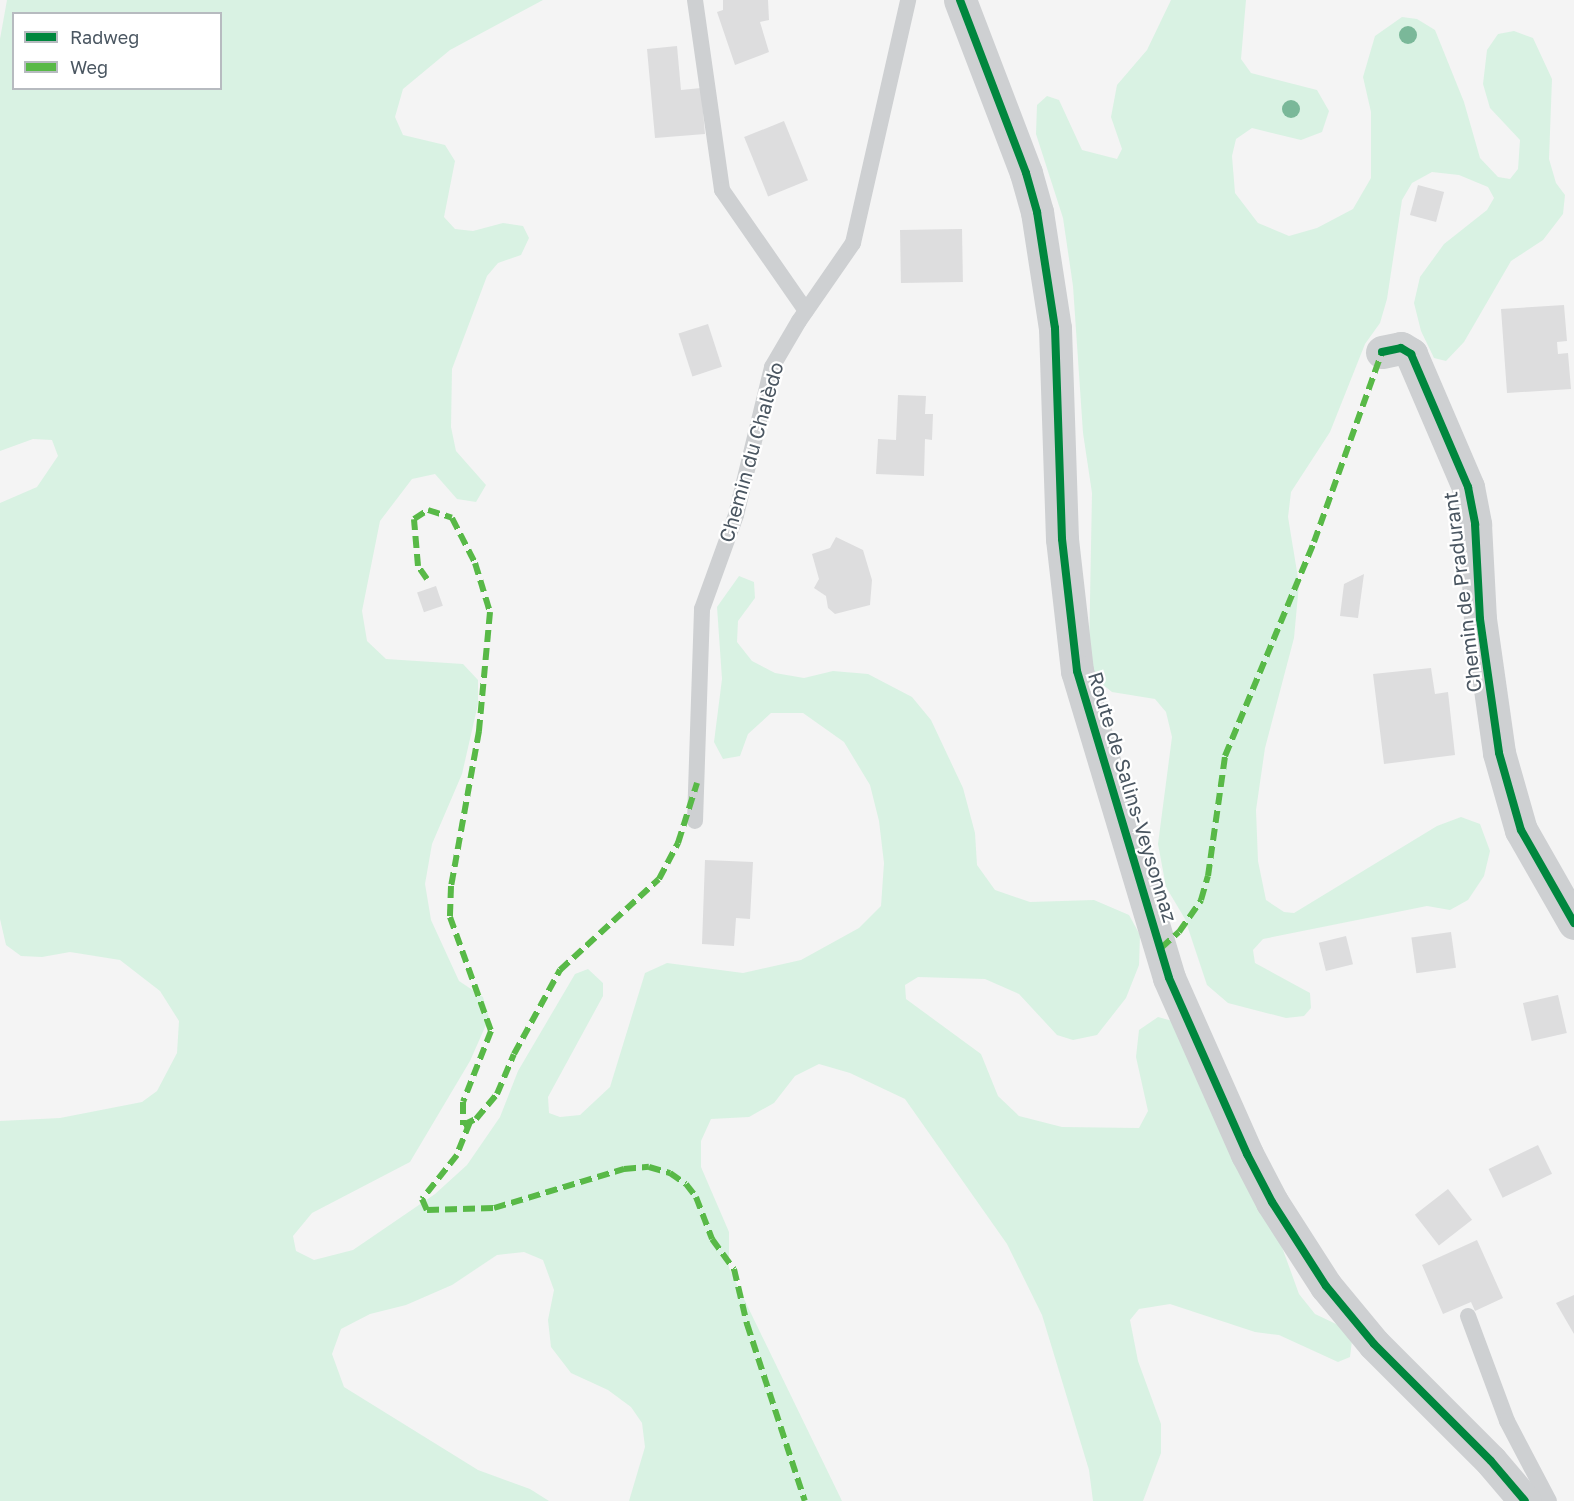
<!DOCTYPE html>
<html>
<head>
<meta charset="utf-8">
<style>
  body { margin:0 }
  #map { position:relative; width:1574px; height:1501px; overflow:hidden; background:#f4f4f4; font-family:"Golos Text",sans-serif }
  div>[style] { position:absolute }
  [style*='--x'] { left:calc(var(--x)*1px); top:calc(var(--y)*1px); width:calc(var(--w)*1px); rotate:calc(var(--a)*1deg) }
  .green>* { inset:0; background:#d9f2e3 }
  .building>* { inset:0; background:#ddddde; transform-origin:0 0 }
  .service>* { height:16px; margin:-8px; padding:0 8px; transform-origin:8px; border-radius:8px; background:#ced0d2 }
  .minor>* { height:33px; margin:-16.5px; padding:0 16.5px; transform-origin:16.5px; border-radius:16.5px; background:#ced0d2 }
  .tertiary>* { height:33px; margin:-16.5px; padding:0 16.5px; transform-origin:16.5px; border-radius:16.5px; background:#ced0d2 }
  .quiet>* { height:6px; margin-top:-3px; transform-origin:0; background:repeating-linear-gradient(90deg,#58b947 0 12px,transparent 0 18px) }
  .cycleway>* { height:8px; margin:-4px; padding:0 4px; transform-origin:4px; border-radius:4px; background:#00873e }
  .trees>* { width:18px; height:18px; margin:-9px; border-radius:50%; background:#7ab899 }
  span { translate:-50% -50%; white-space:nowrap; text-align:center; line-height:1.15; -webkit-text-stroke:4.5px #fff; paint-order:stroke }
  .street-label { font-size:20px; color:#4a5661 }
  .legend { position:absolute; left:12px; top:12px; width:210px; height:78px; box-sizing:border-box; background:#fff; border:2px solid #b7bbc0; margin:0; padding:8px 10px; list-style:none; font-size:18px; color:#4a5661 }
  .legend li { display:flex; align-items:center; gap:12px; height:30px }
  .legend b { width:30px; border:2px solid #b7bbc0 }
</style>
</head>
<body>
<div id="map">
  <div class="green">
    <i style="clip-path:polygon(evenodd,7px 0,543px 0,450px 50px,403px 89px,395px 117px,403px 135px,445px 145px,455px 161px,444px 217px,455px 229px,473px 231px,503px 223px,523px 226px,529px 238px,521px 255px,498px 263px,487px 276px,452px 369px,451px 427px,456px 451px,486px 485px,476px 502px,457px 499px,435px 474px,412px 479px,380px 521px,362px 611px,367px 641px,386px 659px,463px 664px,478px 680px,478px 704px,462px 774px,432px 844px,425px 884px,431px 920px,459px 981px,483px 997px,489px 1018px,470px 1061px,410px 1162px,312px 1213px,293px 1236px,296px 1251px,314px 1260px,353px 1250px,435px 1194px,467px 1165px,500px 1117px,518px 1071px,575px 974px,588px 969px,603px 983px,603px 996px,548px 1097px,549px 1113px,560px 1117px,580px 1115px,610px 1087px,645px 973px,667px 963px,743px 973px,801px 960px,859px 928px,881px 906px,884px 863px,879px 821px,870px 785px,844px 742px,803px 713px,771px 713px,748px 734px,740px 756px,723px 759px,714px 742px,722px 679px,717px 607px,739px 576px,754px 582px,755px 598px,738px 621px,737px 642px,752px 661px,775px 673px,804px 678px,833px 671px,868px 674px,912px 697px,931px 720px,963px 788px,975px 833px,977px 865px,995px 890px,1030px 902px,1094px 900px,1129px 915px,1140px 935px,1139px 965px,1126px 998px,1097px 1035px,1073px 1040px,1057px 1035px,1019px 994px,985px 979px,918px 977px,905px 985px,906px 999px,981px 1054px,998px 1096px,1019px 1116px,1062px 1127px,1139px 1128px,1148px 1111px,1136px 1057px,1139px 1030px,1158px 1017px,1176px 1022px,1279px 1239px,1299px 1294px,1315px 1314px,1353px 1332px,1350px 1357px,1338px 1362px,1279px 1335px,1255px 1332px,1170px 1304px,1139px 1309px,1130px 1320px,1138px 1361px,1161px 1424px,1161px 1453px,1143px 1501px,1093px 1501px,1089px 1470px,1042px 1315px,1007px 1244px,905px 1099px,850px 1073px,819px 1064px,795px 1076px,774px 1103px,749px 1117px,711px 1119px,701px 1141px,701px 1167px,729px 1232px,729px 1268px,842px 1501px,629px 1501px,645px 1447px,642px 1423px,631px 1407px,608px 1390px,571px 1373px,551px 1347px,548px 1320px,554px 1290px,543px 1260px,524px 1252px,497px 1255px,452px 1285px,406px 1305px,370px 1314px,341px 1329px,332px 1354px,344px 1387px,478px 1470px,530px 1489px,549px 1501px,0 1501px,0 1121px,60px 1118px,142px 1102px,157px 1091px,177px 1053px,179px 1021px,160px 991px,120px 960px,70px 952px,42px 957px,21px 956px,6px 945px,0 919px,0 503px,37px 487px,58px 456px,52px 440px,33px 439px,0 451px,0 39px,7px 0,14px 14px,220px 14px,220px 88px,14px 88px,14px 14px)"></i>
    <i style="clip-path:polygon(1171px 0,1246px 0,1241px 59px,1251px 73px,1317px 90px,1329px 111px,1322px 132px,1301px 140px,1252px 128px,1236px 139px,1232px 156px,1235px 193px,1258px 223px,1289px 236px,1317px 228px,1353px 209px,1371px 178px,1371px 112px,1363px 77px,1375px 36px,1402px 17px,1417px 19px,1435px 30px,1464px 102px,1480px 158px,1498px 177px,1510px 179px,1518px 169px,1520px 140px,1490px 108px,1483px 84px,1487px 50px,1498px 34px,1514px 31px,1533px 38px,1552px 79px,1549px 159px,1556px 183px,1565px 195px,1563px 214px,1543px 240px,1511px 261px,1464px 342px,1446px 361px,1434px 358px,1421px 331px,1414px 303px,1420px 277px,1444px 244px,1487px 210px,1494px 198px,1488px 187px,1459px 175px,1432px 172px,1412px 183px,1402px 200px,1387px 299px,1380px 323px,1365px 344px,1330px 432px,1291px 492px,1288px 517px,1299px 584px,1294px 638px,1265px 748px,1256px 810px,1258px 861px,1266px 900px,1284px 912px,1294px 913px,1437px 826px,1461px 817px,1480px 824px,1490px 851px,1484px 876px,1468px 900px,1450px 910px,1427px 906px,1263px 939px,1253px 950px,1255px 963px,1310px 993px,1311px 1008px,1304px 1016px,1286px 1018px,1228px 1003px,1207px 985px,1185px 919px,1166px 887px,1158px 844px,1172px 737px,1166px 712px,1155px 699px,1112px 692px,1097px 680px,1089px 655px,1092px 493px,1083px 433px,1073px 286px,1063px 218px,1036px 134px,1037px 105px,1047px 96px,1059px 100px,1082px 150px,1117px 159px,1122px 149px,1111px 117px,1117px 85px,1147px 50px)"></i>
  </div>
  <div class="building">
    <i style="clip-path:polygon(723px 0,768px 0,769px 20px,760px 22px,769px 52px,735px 65px,717px 12px,723px 10px)"></i>
    <i style="clip-path:polygon(677px 46px,681px 90px,701px 88px,705px 134px,655px 138px,647px 49px)"></i>
    <i style="left:784px;top:121px;width:64px;height:43px;rotate:68deg"></i>
    <i style="left:1418px;top:185px;width:27px;height:31px;rotate:15deg"></i>
    <i style="left:962px;top:229px;width:53px;height:62px;rotate:89deg"></i>
    <i style="clip-path:polygon(1564px 305px,1567px 341px,1557px 342px,1558px 354px,1568px 353px,1571px 389px,1507px 393px,1501px 309px)"></i>
    <i style="left:708px;top:324px;width:45px;height:31px;rotate:72deg"></i>
    <i style="clip-path:polygon(898px 395px,926px 396px,925px 414px,933px 414px,932px 440px,925px 439px,924px 476px,876px 474px,878px 439px,896px 440px)"></i>
    <i style="clip-path:polygon(836px 537px,863px 550px,872px 580px,870px 605px,835px 614px,828px 608px,826px 596px,814px 588px,819px 579px,812px 554px,830px 548px)"></i>
    <i style="clip-path:polygon(1364px 574px,1358px 618px,1340px 616px,1344px 584px)"></i>
    <i style="left:436px;top:586px;width:21px;height:20px;rotate:71deg"></i>
    <i style="clip-path:polygon(1431px 668px,1435px 694px,1448px 692px,1455px 755px,1384px 764px,1373px 674px)"></i>
    <i style="clip-path:polygon(705px 860px,753px 862px,750px 919px,736px 918px,734px 946px,702px 944px)"></i>
    <i style="left:1451px;top:932px;width:36px;height:40px;rotate:82deg"></i>
    <i style="left:1346px;top:936px;width:29px;height:28px;rotate:76deg"></i>
    <i style="left:1558px;top:995px;width:39px;height:36px;rotate:77deg"></i>
    <i style="left:1538px;top:1145px;width:32px;height:55px;rotate:64deg"></i>
    <i style="left:1448px;top:1189px;width:39px;height:42px;rotate:52deg"></i>
    <i style="clip-path:polygon(1477px 1240px,1503px 1298px,1475px 1311px,1471px 1302px,1443px 1314px,1422px 1265px)"></i>
    <i style="clip-path:polygon(1574px 1295px,1574px 1334px,1556px 1303px)"></i>
  </div>
  <div class="service">
    <i style="--x:695;--y:0;--w:192;--a:81.9"></i>
    <i style="--x:722;--y:190;--w:147;--a:55.2"></i>
    <i style="--x:695;--y:821;--w:212;--a:-88.1"></i>
    <i style="--x:702;--y:609;--w:100;--a:-70.1"></i>
    <i style="--x:736;--y:515;--w:152;--a:-76.3"></i>
    <i style="--x:772;--y:367;--w:53;--a:-59.6"></i>
    <i style="--x:799;--y:321;--w:95;--a:-55.3"></i>
    <i style="--x:853;--y:243;--w:249;--a:-77.2"></i>
    <i style="--x:1468;--y:1316;--w:112;--a:69.6"></i>
    <i style="--x:1507;--y:1421;--w:90;--a:62.3"></i>
  </div>
  <div class="minor">
    <i style="--x:1382;--y:352;--w:19;--a:-12"></i>
    <i style="--x:1401;--y:348;--w:12;--a:31"></i>
    <i style="--x:1411;--y:354;--w:145;--a:66.8"></i>
    <i style="--x:1468;--y:487;--w:38;--a:79"></i>
    <i style="--x:1475;--y:524;--w:95;--a:87"></i>
    <i style="--x:1480;--y:619;--w:135;--a:81.9"></i>
    <i style="--x:1499;--y:753;--w:80;--a:74.1"></i>
    <i style="--x:1521;--y:830;--w:107;--a:60.3"></i>
  </div>
  <div class="tertiary">
    <i style="--x:960;--y:0;--w:185;--a:69.1"></i>
    <i style="--x:1026;--y:173;--w:41;--a:74.2"></i>
    <i style="--x:1037;--y:212;--w:117;--a:81.2"></i>
    <i style="--x:1055;--y:328;--w:211;--a:88.1"></i>
    <i style="--x:1062;--y:539;--w:133;--a:83.5"></i>
    <i style="--x:1077;--y:671;--w:320;--a:73.3"></i>
    <i style="--x:1169;--y:978;--w:193;--a:66.1"></i>
    <i style="--x:1247;--y:1154;--w:54;--a:62.5"></i>
    <i style="--x:1272;--y:1202;--w:100;--a:57.3"></i>
    <i style="--x:1326;--y:1286;--w:75;--a:50.4"></i>
    <i style="--x:1374;--y:1344;--w:165;--a:45"></i>
    <i style="--x:1491;--y:1461;--w:52;--a:49.6"></i>
  </div>
  <div class="quiet">
    <i style="--x:427;--y:579;--w:16;--a:-125"></i>
    <i style="--x:418;--y:566;--w:47;--a:-94.9"></i>
    <i style="--x:414;--y:519;--w:17;--a:-33"></i>
    <i style="--x:428;--y:510;--w:25;--a:18"></i>
    <i style="--x:452;--y:518;--w:51;--a:62.9"></i>
    <i style="--x:475;--y:563;--w:51;--a:73"></i>
    <i style="--x:490;--y:612;--w:120;--a:95.3"></i>
    <i style="--x:479;--y:731;--w:158;--a:100.2"></i>
    <i style="--x:451;--y:886;--w:31;--a:92"></i>
    <i style="--x:450;--y:917;--w:121;--a:70.2"></i>
    <i style="--x:491;--y:1031;--w:76;--a:111.5"></i>
    <i style="--x:463;--y:1102;--w:23;--a:90"></i>
    <i style="--x:463;--y:1125;--w:14;--a:-25"></i>
    <i style="--x:476;--y:1119;--w:33;--a:-50"></i>
    <i style="--x:497;--y:1094;--w:43;--a:-67"></i>
    <i style="--x:514;--y:1054;--w:96;--a:-61.3"></i>
    <i style="--x:560;--y:970;--w:134;--a:-42.6"></i>
    <i style="--x:659;--y:879;--w:41;--a:-62.2"></i>
    <i style="--x:678;--y:843;--w:63;--a:-72.4"></i>
    <i style="--x:1161;--y:948;--w:24;--a:-42"></i>
    <i style="--x:1179;--y:932;--w:39;--a:-55"></i>
    <i style="--x:1201;--y:900;--w:25;--a:-74"></i>
    <i style="--x:1208;--y:876;--w:121;--a:-81.9"></i>
    <i style="--x:1225;--y:756;--w:232;--a:-67.4"></i>
    <i style="--x:1314;--y:542;--w:202;--a:-70.3"></i>
    <i style="--x:470;--y:1122;--w:35;--a:112"></i>
    <i style="--x:457;--y:1155;--w:56;--a:128.5"></i>
    <i style="--x:422;--y:1199;--w:12;--a:66"></i>
    <i style="--x:427;--y:1210;--w:67;--a:-1.7"></i>
    <i style="--x:494;--y:1208;--w:136;--a:-16.7"></i>
    <i style="--x:624;--y:1169;--w:25;--a:-5"></i>
    <i style="--x:649;--y:1167;--w:22;--a:16"></i>
    <i style="--x:670;--y:1173;--w:19;--a:35"></i>
    <i style="--x:686;--y:1184;--w:16;--a:52"></i>
    <i style="--x:696;--y:1197;--w:45;--a:69.1"></i>
    <i style="--x:712;--y:1239;--w:37;--a:54"></i>
    <i style="--x:734;--y:1269;--w:57;--a:76.7"></i>
    <i style="--x:747;--y:1324;--w:186;--a:71.9"></i>
  </div>
  <div class="cycleway">
    <i style="--x:960;--y:0;--w:185;--a:69.1"></i>
    <i style="--x:1026;--y:173;--w:41;--a:74.2"></i>
    <i style="--x:1037;--y:212;--w:117;--a:81.2"></i>
    <i style="--x:1055;--y:328;--w:211;--a:88.1"></i>
    <i style="--x:1062;--y:539;--w:133;--a:83.5"></i>
    <i style="--x:1077;--y:671;--w:320;--a:73.3"></i>
    <i style="--x:1169;--y:978;--w:193;--a:66.1"></i>
    <i style="--x:1247;--y:1154;--w:54;--a:62.5"></i>
    <i style="--x:1272;--y:1202;--w:100;--a:57.3"></i>
    <i style="--x:1326;--y:1286;--w:75;--a:50.4"></i>
    <i style="--x:1374;--y:1344;--w:165;--a:45"></i>
    <i style="--x:1491;--y:1461;--w:52;--a:49.6"></i>
    <i style="--x:1382;--y:352;--w:19;--a:-12"></i>
    <i style="--x:1401;--y:348;--w:12;--a:31"></i>
    <i style="--x:1411;--y:354;--w:145;--a:66.8"></i>
    <i style="--x:1468;--y:487;--w:38;--a:79"></i>
    <i style="--x:1475;--y:524;--w:95;--a:87"></i>
    <i style="--x:1480;--y:619;--w:135;--a:81.9"></i>
    <i style="--x:1499;--y:753;--w:80;--a:74.1"></i>
    <i style="--x:1521;--y:830;--w:107;--a:60.3"></i>
  </div>
  <div class="trees">
    <i style="left:1408px;top:35px"></i>
    <i style="left:1291px;top:109px"></i>
  </div>
  <div class="street-label">
    <span style="left:751px;top:452px;rotate:-74deg">Chemin du Chalèdo</span>
    <span style="left:1462px;top:592px;rotate:-97deg">Chemin de Pradurant</span>
    <span style="left:1133px;top:797px;rotate:73deg">Route de Salins-Veysonnaz</span>
  </div>
  <ul class="legend">
  <li><b style="height:8px;background:#00873e"></b>Radweg</li>
  <li><b style="height:8px;background:#58b947"></b>Weg</li>
  </ul>
</div>
</body>
</html>
